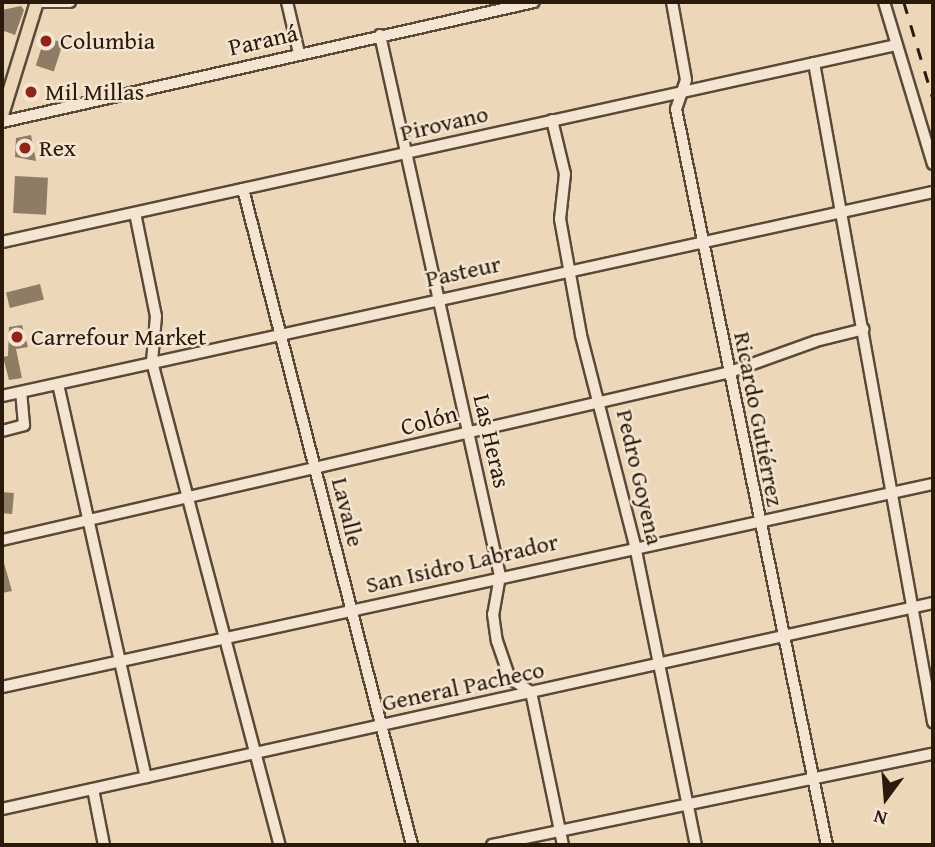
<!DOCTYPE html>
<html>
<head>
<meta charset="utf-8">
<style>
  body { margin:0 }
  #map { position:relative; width:935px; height:847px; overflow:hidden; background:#ecd7b8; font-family:"Gentium Book Plus",serif }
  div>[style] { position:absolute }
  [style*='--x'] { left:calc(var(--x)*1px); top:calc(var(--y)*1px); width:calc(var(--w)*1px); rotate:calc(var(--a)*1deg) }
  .building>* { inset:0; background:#8f7c65; transform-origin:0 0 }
  .roads { filter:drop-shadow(2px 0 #5a4937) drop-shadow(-2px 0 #5a4937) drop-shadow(0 2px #5a4937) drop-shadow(0 -2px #5a4937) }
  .minor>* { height:10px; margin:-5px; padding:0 5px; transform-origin:5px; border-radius:5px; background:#f3e5d1 }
  .major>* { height:12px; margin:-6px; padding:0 6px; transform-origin:6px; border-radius:6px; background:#ecd7b8 }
  .rail>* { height:2.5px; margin-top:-1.25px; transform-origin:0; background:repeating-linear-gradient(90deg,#2a1a0c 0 12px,transparent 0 24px) }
  .dots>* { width:19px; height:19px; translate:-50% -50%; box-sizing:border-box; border:4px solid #f3e5d1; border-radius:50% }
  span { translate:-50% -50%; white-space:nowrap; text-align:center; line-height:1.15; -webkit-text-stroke:5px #f3e5d1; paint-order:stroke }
  .street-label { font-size:24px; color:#2a1a0c }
  .poi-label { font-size:24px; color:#2a1a0c }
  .left { translate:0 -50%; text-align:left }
  .frame { position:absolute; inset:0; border:4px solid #2a1a0c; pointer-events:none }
  .north { position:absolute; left:851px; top:763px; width:70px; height:70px; -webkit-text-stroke:5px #f3e5d1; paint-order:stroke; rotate:196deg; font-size:19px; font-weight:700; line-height:28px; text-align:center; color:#2a1a0c }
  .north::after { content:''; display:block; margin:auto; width:24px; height:32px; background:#2a1a0c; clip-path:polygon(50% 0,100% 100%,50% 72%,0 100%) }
</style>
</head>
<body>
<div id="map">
  <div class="building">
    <i style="clip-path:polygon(21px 6px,24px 10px,15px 35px,4px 31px,2px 10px)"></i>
    <i style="left:45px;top:37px;width:19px;height:30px;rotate:18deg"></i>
    <i style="clip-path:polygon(31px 135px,36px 161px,15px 157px,16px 138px)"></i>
    <i style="left:15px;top:176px;width:33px;height:37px;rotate:3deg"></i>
    <i style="left:40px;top:284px;width:16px;height:35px;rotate:76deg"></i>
    <i style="clip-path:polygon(22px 325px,28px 347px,16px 349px,22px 378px,9px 380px,3px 357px,8px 356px,9px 327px)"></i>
    <i style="left:2px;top:492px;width:12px;height:21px;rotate:5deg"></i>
    <i style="clip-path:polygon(2px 556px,12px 591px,2px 593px)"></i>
  </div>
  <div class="roads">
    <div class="minor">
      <i style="--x:39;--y:2;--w:31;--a:0"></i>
      <i style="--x:287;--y:2;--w:52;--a:76.8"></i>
      <i style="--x:672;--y:2;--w:79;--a:79.8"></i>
      <i style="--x:686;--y:80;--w:31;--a:109"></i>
      <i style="--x:676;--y:109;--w:751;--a:78.41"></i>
      <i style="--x:884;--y:2;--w:169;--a:73.2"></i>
      <i style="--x:380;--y:35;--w:554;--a:77.49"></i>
      <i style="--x:500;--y:576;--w:39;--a:100"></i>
      <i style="--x:493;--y:614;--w:27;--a:82"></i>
      <i style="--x:497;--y:641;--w:39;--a:71"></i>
      <i style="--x:510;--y:678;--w:25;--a:34"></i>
      <i style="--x:531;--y:692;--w:156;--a:78.2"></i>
      <i style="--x:814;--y:63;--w:670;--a:79.76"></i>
      <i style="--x:552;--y:120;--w:56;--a:76.5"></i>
      <i style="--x:565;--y:174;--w:45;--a:96.3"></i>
      <i style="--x:560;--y:219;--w:118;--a:79.7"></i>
      <i style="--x:581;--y:335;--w:218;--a:75.6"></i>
      <i style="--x:635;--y:546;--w:305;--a:78.5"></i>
      <i style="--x:2;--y:122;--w:545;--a:-12.71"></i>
      <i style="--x:243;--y:189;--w:677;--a:75.55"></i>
      <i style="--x:135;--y:213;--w:105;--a:78.5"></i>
      <i style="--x:156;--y:316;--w:46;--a:95"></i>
      <i style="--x:152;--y:362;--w:500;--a:75.2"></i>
      <i style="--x:2;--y:242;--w:915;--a:-12.43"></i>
      <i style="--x:58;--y:384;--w:403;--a:77.4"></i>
      <i style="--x:2;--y:396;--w:953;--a:-12.36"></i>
      <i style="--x:2;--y:431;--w:23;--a:-15"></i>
      <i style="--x:24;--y:425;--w:33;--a:-95"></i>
      <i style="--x:2;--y:540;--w:747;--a:-12.99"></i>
      <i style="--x:730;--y:372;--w:91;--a:-19.8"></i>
      <i style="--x:816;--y:341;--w:49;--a:-14"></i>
      <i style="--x:2;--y:687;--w:953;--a:-12.3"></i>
      <i style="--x:93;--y:789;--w:57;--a:78.9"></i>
      <i style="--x:2;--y:809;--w:954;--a:-12.48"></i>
      <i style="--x:492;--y:845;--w:450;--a:-11.7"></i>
    </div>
    <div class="major">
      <i style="--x:2;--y:115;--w:118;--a:-72.8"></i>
    </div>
  </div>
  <div class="rail">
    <i style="--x:904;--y:2;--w:100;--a:73.2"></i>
  </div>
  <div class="dots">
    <i style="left:46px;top:41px;background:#8f2418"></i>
    <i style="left:31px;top:92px;background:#8f2418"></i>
    <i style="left:25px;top:148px;background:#8f2418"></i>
    <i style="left:17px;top:337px;background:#8f2418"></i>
  </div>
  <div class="street-label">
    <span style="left:263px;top:40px;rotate:-13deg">Paraná</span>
    <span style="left:444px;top:123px;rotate:-13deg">Pirovano</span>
    <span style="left:463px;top:271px;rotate:-12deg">Pasteur</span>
    <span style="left:759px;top:419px;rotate:79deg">Ricardo Gutiérrez</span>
    <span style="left:429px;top:420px;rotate:-15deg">Colón</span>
    <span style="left:492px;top:441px;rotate:77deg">Las Heras</span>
    <span style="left:640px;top:477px;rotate:77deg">Pedro Goyena</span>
    <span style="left:348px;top:512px;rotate:76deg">Lavalle</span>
    <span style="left:462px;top:563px;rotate:-13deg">San Isidro Labrador</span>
    <span style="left:463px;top:686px;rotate:-12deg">General Pacheco</span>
  </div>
  <div class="poi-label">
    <span class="left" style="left:60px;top:41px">Columbia</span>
    <span class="left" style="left:45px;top:92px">Mil Millas</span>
    <span class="left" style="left:39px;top:148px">Rex</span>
    <span class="left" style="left:31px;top:337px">Carrefour Market</span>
  </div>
  <div class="frame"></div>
  <div class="north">N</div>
</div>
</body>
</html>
